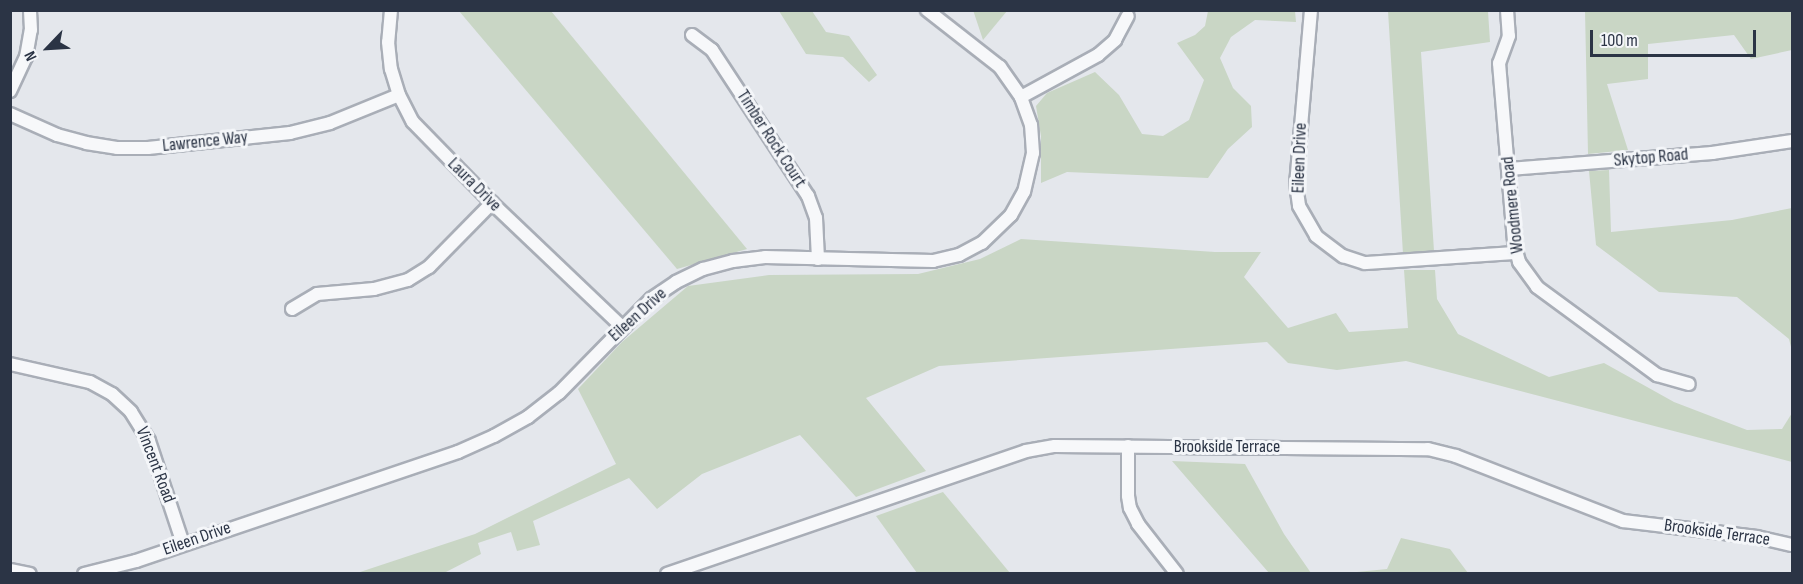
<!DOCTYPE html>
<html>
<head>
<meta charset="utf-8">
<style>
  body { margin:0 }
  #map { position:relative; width:1803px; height:584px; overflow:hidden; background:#e4e7ec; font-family:"Sofia Sans Condensed",sans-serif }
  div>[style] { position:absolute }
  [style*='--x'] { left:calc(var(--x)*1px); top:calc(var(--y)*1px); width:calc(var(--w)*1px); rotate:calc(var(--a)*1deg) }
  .green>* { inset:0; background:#c9d6c5 }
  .roads { filter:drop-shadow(2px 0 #a9aeb7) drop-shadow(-2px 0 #a9aeb7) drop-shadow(0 2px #a9aeb7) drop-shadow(0 -2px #a9aeb7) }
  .minor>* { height:12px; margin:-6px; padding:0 6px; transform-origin:6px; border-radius:6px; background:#f7f8fa }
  span { translate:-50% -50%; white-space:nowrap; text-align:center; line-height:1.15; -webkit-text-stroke:6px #f4f6f9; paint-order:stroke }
  .street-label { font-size:18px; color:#2b3445 }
  .frame { position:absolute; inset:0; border:12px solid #2b3445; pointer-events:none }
  .north { position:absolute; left:18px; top:18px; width:60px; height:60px; -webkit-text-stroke:4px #f4f6f9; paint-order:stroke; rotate:245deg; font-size:16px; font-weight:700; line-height:24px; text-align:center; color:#2b3445 }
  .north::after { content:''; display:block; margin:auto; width:21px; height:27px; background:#2b3445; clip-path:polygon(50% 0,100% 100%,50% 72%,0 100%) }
  .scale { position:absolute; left:1590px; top:30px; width:166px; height:27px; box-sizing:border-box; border:3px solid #2b3445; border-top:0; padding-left:8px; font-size:18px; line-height:21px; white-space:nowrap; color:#2b3445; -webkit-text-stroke:4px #f4f6f9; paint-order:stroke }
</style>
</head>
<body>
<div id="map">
  <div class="green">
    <i style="clip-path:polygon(973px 10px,1007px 10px,1007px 11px,983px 40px)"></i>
    <i style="clip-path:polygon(459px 11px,551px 11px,747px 249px,677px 269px)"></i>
    <i style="clip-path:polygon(779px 11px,812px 11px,826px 32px,849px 36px,877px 75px,869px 82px,843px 57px,806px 54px)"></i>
    <i style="clip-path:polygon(1208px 11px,1295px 11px,1296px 22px,1255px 20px,1231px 37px,1220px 58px,1233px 88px,1251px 106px,1252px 127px,1228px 149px,1208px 178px,1067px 172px,1041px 183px,1041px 136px,1036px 106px,1047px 93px,1095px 72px,1119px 95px,1142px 134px,1163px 136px,1189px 120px,1204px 80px,1177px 43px,1195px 35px,1205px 26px)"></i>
    <i style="clip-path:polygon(1388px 11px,1488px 11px,1490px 42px,1421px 52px,1434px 251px,1403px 254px)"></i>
    <i style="clip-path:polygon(1585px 11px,1792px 11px,1792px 50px,1751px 59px,1734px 35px,1648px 44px,1648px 79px,1607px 84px,1628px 150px,1588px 154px)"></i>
    <i style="clip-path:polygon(1609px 170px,1611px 232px,1732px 220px,1792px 208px,1792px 351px,1789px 339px,1737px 297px,1659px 292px,1596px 245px,1589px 171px)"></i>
    <i style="clip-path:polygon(1021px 239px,1215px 252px,1261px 252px,1244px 277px,1288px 328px,1336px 313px,1349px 332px,1408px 328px,1404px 270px,1435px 270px,1437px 299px,1458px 334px,1549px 377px,1604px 363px,1674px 402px,1747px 430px,1782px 429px,1792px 413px,1792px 462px,1406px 361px,1337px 370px,1288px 363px,1267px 342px,939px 366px,866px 398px,926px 471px,856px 497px,800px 435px,702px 474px,657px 509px,629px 478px,533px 521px,540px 545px,517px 551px,511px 532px,478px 543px,481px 554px,444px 573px,357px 573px,475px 534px,616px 464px,578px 389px,622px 342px,688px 286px,769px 275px,918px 274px,980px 259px)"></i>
    <i style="clip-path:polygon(1172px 461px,1245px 464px,1284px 534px,1311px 573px,1269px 573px)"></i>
    <i style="clip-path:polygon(943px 492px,1010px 573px,917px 573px,876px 516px)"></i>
    <i style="clip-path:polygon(1401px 538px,1450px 549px,1468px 573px,1347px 573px,1387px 569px)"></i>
  </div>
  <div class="roads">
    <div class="minor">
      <i style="--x:391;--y:10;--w:32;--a:95"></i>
      <i style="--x:388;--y:42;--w:27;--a:84"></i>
      <i style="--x:391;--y:69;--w:27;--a:73"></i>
      <i style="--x:399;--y:95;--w:30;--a:63"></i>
      <i style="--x:413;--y:122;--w:113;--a:45.7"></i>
      <i style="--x:492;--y:203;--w:180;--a:43.6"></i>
      <i style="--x:1311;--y:10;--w:175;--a:94.9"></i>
      <i style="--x:1296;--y:184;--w:22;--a:82"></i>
      <i style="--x:1299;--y:206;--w:34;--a:60"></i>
      <i style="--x:1316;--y:236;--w:34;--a:37"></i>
      <i style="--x:1343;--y:256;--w:23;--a:18"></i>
      <i style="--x:1365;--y:263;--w:151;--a:-3.8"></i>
      <i style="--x:1507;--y:10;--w:26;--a:86"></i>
      <i style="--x:1509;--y:36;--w:29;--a:110"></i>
      <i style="--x:1499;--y:63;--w:181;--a:85.2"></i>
      <i style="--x:1514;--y:243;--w:20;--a:75"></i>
      <i style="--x:1519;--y:262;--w:31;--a:54"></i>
      <i style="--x:1537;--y:287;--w:149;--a:36.3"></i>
      <i style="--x:1657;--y:375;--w:33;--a:16"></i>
      <i style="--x:692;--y:35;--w:25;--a:37"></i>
      <i style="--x:712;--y:50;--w:175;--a:56.7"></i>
      <i style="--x:808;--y:196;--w:23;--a:70"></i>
      <i style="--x:816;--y:218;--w:41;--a:87.2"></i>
      <i style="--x:10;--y:91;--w:38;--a:-65"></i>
      <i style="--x:26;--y:57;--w:27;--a:-80"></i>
      <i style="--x:31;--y:30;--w:20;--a:-93"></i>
      <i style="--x:1021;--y:97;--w:88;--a:-28.6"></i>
      <i style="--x:1098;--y:55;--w:23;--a:-41"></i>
      <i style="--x:1115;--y:40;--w:27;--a:-62"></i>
      <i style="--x:10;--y:114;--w:51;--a:24.1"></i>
      <i style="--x:57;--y:135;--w:30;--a:15"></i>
      <i style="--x:86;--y:143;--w:31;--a:9"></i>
      <i style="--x:117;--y:148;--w:31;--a:0"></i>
      <i style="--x:148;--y:148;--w:143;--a:-6"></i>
      <i style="--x:290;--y:133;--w:41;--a:-14"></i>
      <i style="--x:330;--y:123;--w:74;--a:-22.1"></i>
      <i style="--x:1509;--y:169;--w:204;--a:-4.5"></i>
      <i style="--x:1712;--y:153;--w:81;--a:-8.5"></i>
      <i style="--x:292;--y:309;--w:29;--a:-31"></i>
      <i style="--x:317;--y:294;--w:57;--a:-5"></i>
      <i style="--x:374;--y:289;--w:35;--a:-15"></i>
      <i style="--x:408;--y:280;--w:25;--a:-32"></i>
      <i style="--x:429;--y:267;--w:90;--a:-45.5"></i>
      <i style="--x:10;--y:364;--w:82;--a:12.7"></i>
      <i style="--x:90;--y:382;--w:25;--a:29"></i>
      <i style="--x:112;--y:394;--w:26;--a:43"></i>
      <i style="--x:131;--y:412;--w:34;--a:58"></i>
      <i style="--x:149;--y:441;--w:108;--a:71.7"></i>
      <i style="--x:1128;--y:446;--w:50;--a:90"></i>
      <i style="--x:1128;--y:496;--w:12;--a:81"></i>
      <i style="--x:1130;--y:508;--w:18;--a:63"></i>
      <i style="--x:1138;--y:524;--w:63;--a:52"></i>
      <i style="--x:10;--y:570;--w:20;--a:11"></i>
      <i style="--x:84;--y:574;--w:54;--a:-14"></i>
      <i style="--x:136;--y:561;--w:340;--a:-18.7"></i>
      <i style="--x:458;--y:452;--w:39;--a:-24"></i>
      <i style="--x:494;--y:436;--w:39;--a:-29"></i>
      <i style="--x:528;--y:417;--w:39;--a:-38"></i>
      <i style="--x:559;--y:393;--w:132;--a:-45.6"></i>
      <i style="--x:651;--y:299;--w:30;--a:-34"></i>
      <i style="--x:676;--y:282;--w:30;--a:-26"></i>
      <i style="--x:703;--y:269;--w:31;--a:-15"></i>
      <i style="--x:733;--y:261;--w:32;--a:-7"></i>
      <i style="--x:765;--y:257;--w:168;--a:1.4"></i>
      <i style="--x:933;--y:261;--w:27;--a:-13"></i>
      <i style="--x:959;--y:255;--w:26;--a:-28"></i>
      <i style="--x:982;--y:243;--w:40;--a:-44"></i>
      <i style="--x:1011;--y:215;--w:26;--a:-61"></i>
      <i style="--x:1024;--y:192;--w:40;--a:-77"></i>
      <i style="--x:1033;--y:153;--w:28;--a:-94"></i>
      <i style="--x:1031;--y:125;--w:30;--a:-110"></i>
      <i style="--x:1021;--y:97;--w:37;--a:-125"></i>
      <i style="--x:1000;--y:67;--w:93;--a:-142"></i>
      <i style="--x:667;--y:574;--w:379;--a:-18.9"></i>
      <i style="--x:1026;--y:451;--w:29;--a:-10"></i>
      <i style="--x:1055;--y:446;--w:373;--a:0.5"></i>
      <i style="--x:1428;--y:449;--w:29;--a:14"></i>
      <i style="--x:1456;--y:456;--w:179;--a:21.3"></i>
      <i style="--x:1623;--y:521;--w:135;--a:6.8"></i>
      <i style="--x:1757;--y:537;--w:36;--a:13"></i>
    </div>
  </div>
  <div class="street-label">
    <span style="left:771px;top:139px;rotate:57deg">Timber Rock Court</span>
    <span style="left:205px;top:142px;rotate:-6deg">Lawrence Way</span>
    <span style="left:1300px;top:158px;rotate:-88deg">Eileen Drive</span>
    <span style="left:1651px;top:158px;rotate:-5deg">Skytop Road</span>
    <span style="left:474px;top:185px;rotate:45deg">Laura Drive</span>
    <span style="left:1513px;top:205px;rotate:-96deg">Woodmere Road</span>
    <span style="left:638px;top:315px;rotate:-42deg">Eileen Drive</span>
    <span style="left:1227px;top:447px">Brookside Terrace</span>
    <span style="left:155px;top:465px;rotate:69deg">Vincent Road</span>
    <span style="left:1717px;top:533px;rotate:8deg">Brookside Terrace</span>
    <span style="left:197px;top:539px;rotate:-19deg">Eileen Drive</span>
  </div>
  <div class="frame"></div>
  <div class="north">N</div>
  <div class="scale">100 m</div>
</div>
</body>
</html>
